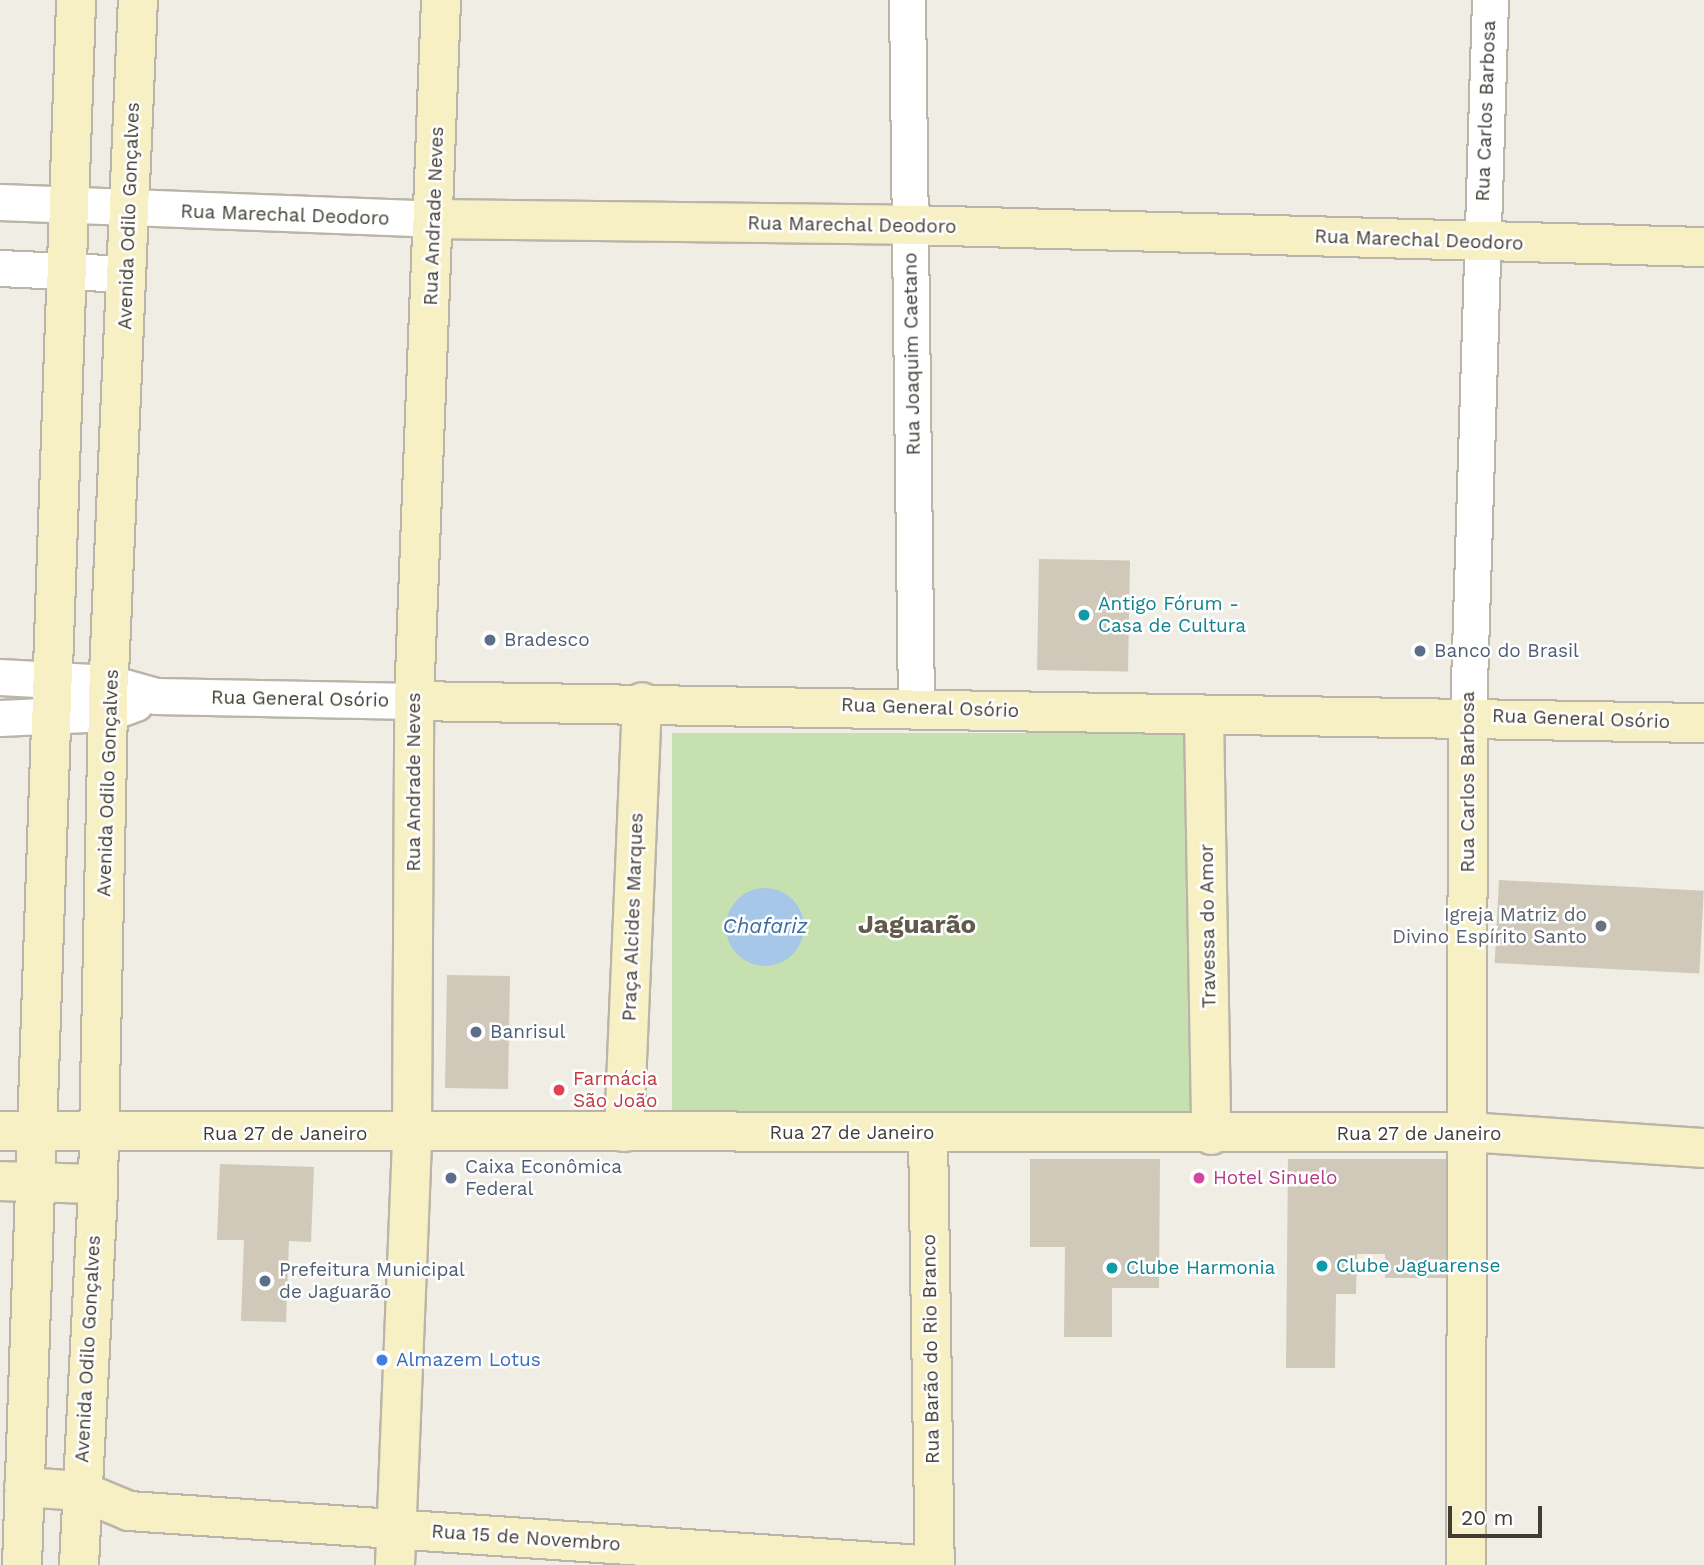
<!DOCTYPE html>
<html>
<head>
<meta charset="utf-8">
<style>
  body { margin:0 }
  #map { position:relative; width:1704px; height:1565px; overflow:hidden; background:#f0ede4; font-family:"Work Sans",sans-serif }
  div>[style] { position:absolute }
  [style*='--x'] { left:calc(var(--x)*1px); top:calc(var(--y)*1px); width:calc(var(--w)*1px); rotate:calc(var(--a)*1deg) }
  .green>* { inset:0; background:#c7e0b0; transform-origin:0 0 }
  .water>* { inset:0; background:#a6c7e7 }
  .round { border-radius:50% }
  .building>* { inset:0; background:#d0c9ba; transform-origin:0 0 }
  .roads { filter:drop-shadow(2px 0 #bab5a8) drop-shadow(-2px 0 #bab5a8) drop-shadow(0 2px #bab5a8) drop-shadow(0 -2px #bab5a8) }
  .street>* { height:35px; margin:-17.5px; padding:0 17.5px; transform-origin:17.5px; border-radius:17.5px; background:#fff }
  .secondary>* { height:38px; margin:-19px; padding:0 19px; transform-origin:19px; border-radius:19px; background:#f8f0c5 }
  .dots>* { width:19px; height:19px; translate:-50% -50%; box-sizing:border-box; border:4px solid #fff; border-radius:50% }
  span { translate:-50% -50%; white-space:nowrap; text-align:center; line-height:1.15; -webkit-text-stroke:5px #fff; paint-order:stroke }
  .street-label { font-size:19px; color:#413d34 }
  .culture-label { font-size:19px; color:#0d838f }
  .left { translate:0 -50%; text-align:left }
  .service-label { font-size:19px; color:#4e5e75 }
  .worship-label { font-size:19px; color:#5b616d }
  .right { translate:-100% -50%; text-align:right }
  .health-label { font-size:19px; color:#be3a42 }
  .hotel-label { font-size:19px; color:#b23c85 }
  .shop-label { font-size:19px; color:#366cbe }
  .water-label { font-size:21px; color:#3b6da0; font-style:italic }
  .district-label { font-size:26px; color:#625b4d; font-weight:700 }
  .scale { position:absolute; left:1448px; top:1506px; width:94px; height:32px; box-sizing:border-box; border:4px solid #413d34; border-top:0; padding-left:9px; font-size:21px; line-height:24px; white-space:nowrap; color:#413d34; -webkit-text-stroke:5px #fff; paint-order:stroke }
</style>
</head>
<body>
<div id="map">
  <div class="green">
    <i style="left:672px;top:733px;width:524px;height:378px"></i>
  </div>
  <div class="water">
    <i class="round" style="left:726px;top:888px;width:78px;height:78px"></i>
  </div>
  <div class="building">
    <i style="left:1039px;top:559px;width:91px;height:111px;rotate:1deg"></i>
    <i style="left:1499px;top:880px;width:205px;height:83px;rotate:3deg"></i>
    <i style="left:447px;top:975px;width:63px;height:113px;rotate:1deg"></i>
    <i style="clip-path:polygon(1030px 1159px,1160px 1159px,1159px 1288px,1112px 1288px,1112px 1337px,1064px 1337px,1065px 1247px,1030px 1247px)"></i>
    <i style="clip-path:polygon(1288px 1159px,1451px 1159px,1448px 1278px,1385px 1278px,1385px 1254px,1357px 1254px,1356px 1294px,1336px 1294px,1335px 1368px,1286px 1368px)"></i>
    <i style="clip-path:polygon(220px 1164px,314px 1167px,311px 1242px,289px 1241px,286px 1322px,241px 1321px,244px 1240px,217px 1240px)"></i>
  </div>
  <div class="roads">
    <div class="street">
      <i style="--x:907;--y:0;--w:707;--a:89.27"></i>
      <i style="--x:0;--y:202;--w:434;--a:2.2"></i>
      <i style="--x:0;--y:268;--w:127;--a:2.7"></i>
      <i style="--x:0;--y:677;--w:110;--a:3.1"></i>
      <i style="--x:110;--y:683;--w:48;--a:15.8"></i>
      <i style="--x:156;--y:696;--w:258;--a:1.1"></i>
      <i style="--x:1468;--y:716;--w:716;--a:-88.24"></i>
      <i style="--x:0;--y:718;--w:108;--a:-2.7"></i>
      <i style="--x:108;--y:713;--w:29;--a:-20"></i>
    </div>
    <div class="secondary">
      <i style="--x:434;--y:219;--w:476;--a:0.7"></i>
      <i style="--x:910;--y:225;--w:794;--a:1.59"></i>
      <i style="--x:414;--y:701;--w:1290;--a:0.98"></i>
      <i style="--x:1204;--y:717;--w:418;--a:89"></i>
      <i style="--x:0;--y:1131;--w:1468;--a:0.04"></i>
      <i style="--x:1468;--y:1132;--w:237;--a:3.9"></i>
      <i style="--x:624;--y:1132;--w:430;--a:-87.6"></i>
      <i style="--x:928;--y:1134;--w:431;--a:89.1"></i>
      <i style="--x:0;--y:1181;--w:98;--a:1.8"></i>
      <i style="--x:24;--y:1487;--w:57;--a:4"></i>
      <i style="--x:81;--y:1491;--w:52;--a:22.6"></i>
      <i style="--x:129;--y:1511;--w:795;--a:3.9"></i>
      <i style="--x:22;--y:1565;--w:1566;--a:-88.02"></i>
      <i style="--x:79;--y:1565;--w:381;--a:-87.1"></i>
      <i style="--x:98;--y:1184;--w:487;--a:-88.8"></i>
      <i style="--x:108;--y:697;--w:698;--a:-87.54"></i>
      <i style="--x:395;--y:1565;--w:431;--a:-87.7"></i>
      <i style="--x:412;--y:1134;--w:433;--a:-89.7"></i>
      <i style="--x:414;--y:701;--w:702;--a:-87.79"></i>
      <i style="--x:1466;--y:1565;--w:849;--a:-89.87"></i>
    </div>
  </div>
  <div class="dots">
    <i style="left:1084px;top:615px;background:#0f9aa8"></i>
    <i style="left:490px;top:640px;background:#5c6f8a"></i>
    <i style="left:1420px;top:651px;background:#5c6f8a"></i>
    <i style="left:1601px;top:926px;background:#6b7280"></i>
    <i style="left:476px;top:1032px;background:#5c6f8a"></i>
    <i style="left:559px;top:1090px;background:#e0444e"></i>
    <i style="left:451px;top:1178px;background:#5c6f8a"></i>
    <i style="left:1199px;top:1178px;background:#d1479c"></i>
    <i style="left:1322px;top:1266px;background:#0f9aa8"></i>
    <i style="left:1112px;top:1268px;background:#0f9aa8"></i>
    <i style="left:265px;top:1281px;background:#5c6f8a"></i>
    <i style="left:382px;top:1360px;background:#3f7fe0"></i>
  </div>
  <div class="street-label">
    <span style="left:1486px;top:111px;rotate:-88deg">Rua Carlos Barbosa</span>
    <span style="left:285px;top:215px;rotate:2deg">Rua Marechal Deodoro</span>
    <span style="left:129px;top:216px;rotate:-88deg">Avenida Odilo Gonçalves</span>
    <span style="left:434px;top:216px;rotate:-88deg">Rua Andrade Neves</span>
    <span style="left:852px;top:225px;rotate:1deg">Rua Marechal Deodoro</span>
    <span style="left:1419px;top:240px;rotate:2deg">Rua Marechal Deodoro</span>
    <span style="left:912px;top:354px;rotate:-91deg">Rua Joaquim Caetano</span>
    <span style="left:300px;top:699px;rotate:1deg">Rua General Osório</span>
    <span style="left:930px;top:708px;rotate:2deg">Rua General Osório</span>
    <span style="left:1581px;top:719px;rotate:2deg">Rua General Osório</span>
    <span style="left:414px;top:782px;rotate:-90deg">Rua Andrade Neves</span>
    <span style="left:1468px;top:782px;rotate:-90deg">Rua Carlos Barbosa</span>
    <span style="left:108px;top:783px;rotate:-88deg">Avenida Odilo Gonçalves</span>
    <span style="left:633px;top:917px;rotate:-88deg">Praça Alcides Marques</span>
    <span style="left:1208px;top:926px;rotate:-91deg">Travessa do Amor</span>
    <span style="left:852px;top:1133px">Rua 27 de Janeiro</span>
    <span style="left:285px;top:1134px">Rua 27 de Janeiro</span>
    <span style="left:1419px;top:1134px">Rua 27 de Janeiro</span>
    <span style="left:88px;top:1349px;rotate:-87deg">Avenida Odilo Gonçalves</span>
    <span style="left:931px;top:1349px;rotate:-91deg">Rua Barão do Rio Branco</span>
    <span style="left:526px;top:1538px;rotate:4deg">Rua 15 de Novembro</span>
  </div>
  <div class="culture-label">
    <span class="left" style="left:1098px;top:615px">Antigo Fórum -<br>Casa de Cultura</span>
    <span class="left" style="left:1336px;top:1266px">Clube Jaguarense</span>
    <span class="left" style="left:1126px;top:1268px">Clube Harmonia</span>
  </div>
  <div class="service-label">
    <span class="left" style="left:504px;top:640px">Bradesco</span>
    <span class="left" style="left:1434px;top:651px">Banco do Brasil</span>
    <span class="left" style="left:490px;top:1032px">Banrisul</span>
    <span class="left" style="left:465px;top:1178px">Caixa Econômica<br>Federal</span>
    <span class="left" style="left:279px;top:1281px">Prefeitura Municipal<br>de Jaguarão</span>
  </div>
  <div class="worship-label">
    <span class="right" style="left:1587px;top:926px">Igreja Matriz do<br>Divino Espírito Santo</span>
  </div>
  <div class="health-label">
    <span class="left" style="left:573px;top:1090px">Farmácia<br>São João</span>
  </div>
  <div class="hotel-label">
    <span class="left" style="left:1213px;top:1178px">Hotel Sinuelo</span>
  </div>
  <div class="shop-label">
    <span class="left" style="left:396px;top:1360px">Almazem Lotus</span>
  </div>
  <div class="water-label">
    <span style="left:765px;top:926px">Chafariz</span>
  </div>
  <div class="district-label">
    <span style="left:917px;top:925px">Jaguarão</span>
  </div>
  <div class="scale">20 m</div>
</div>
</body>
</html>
